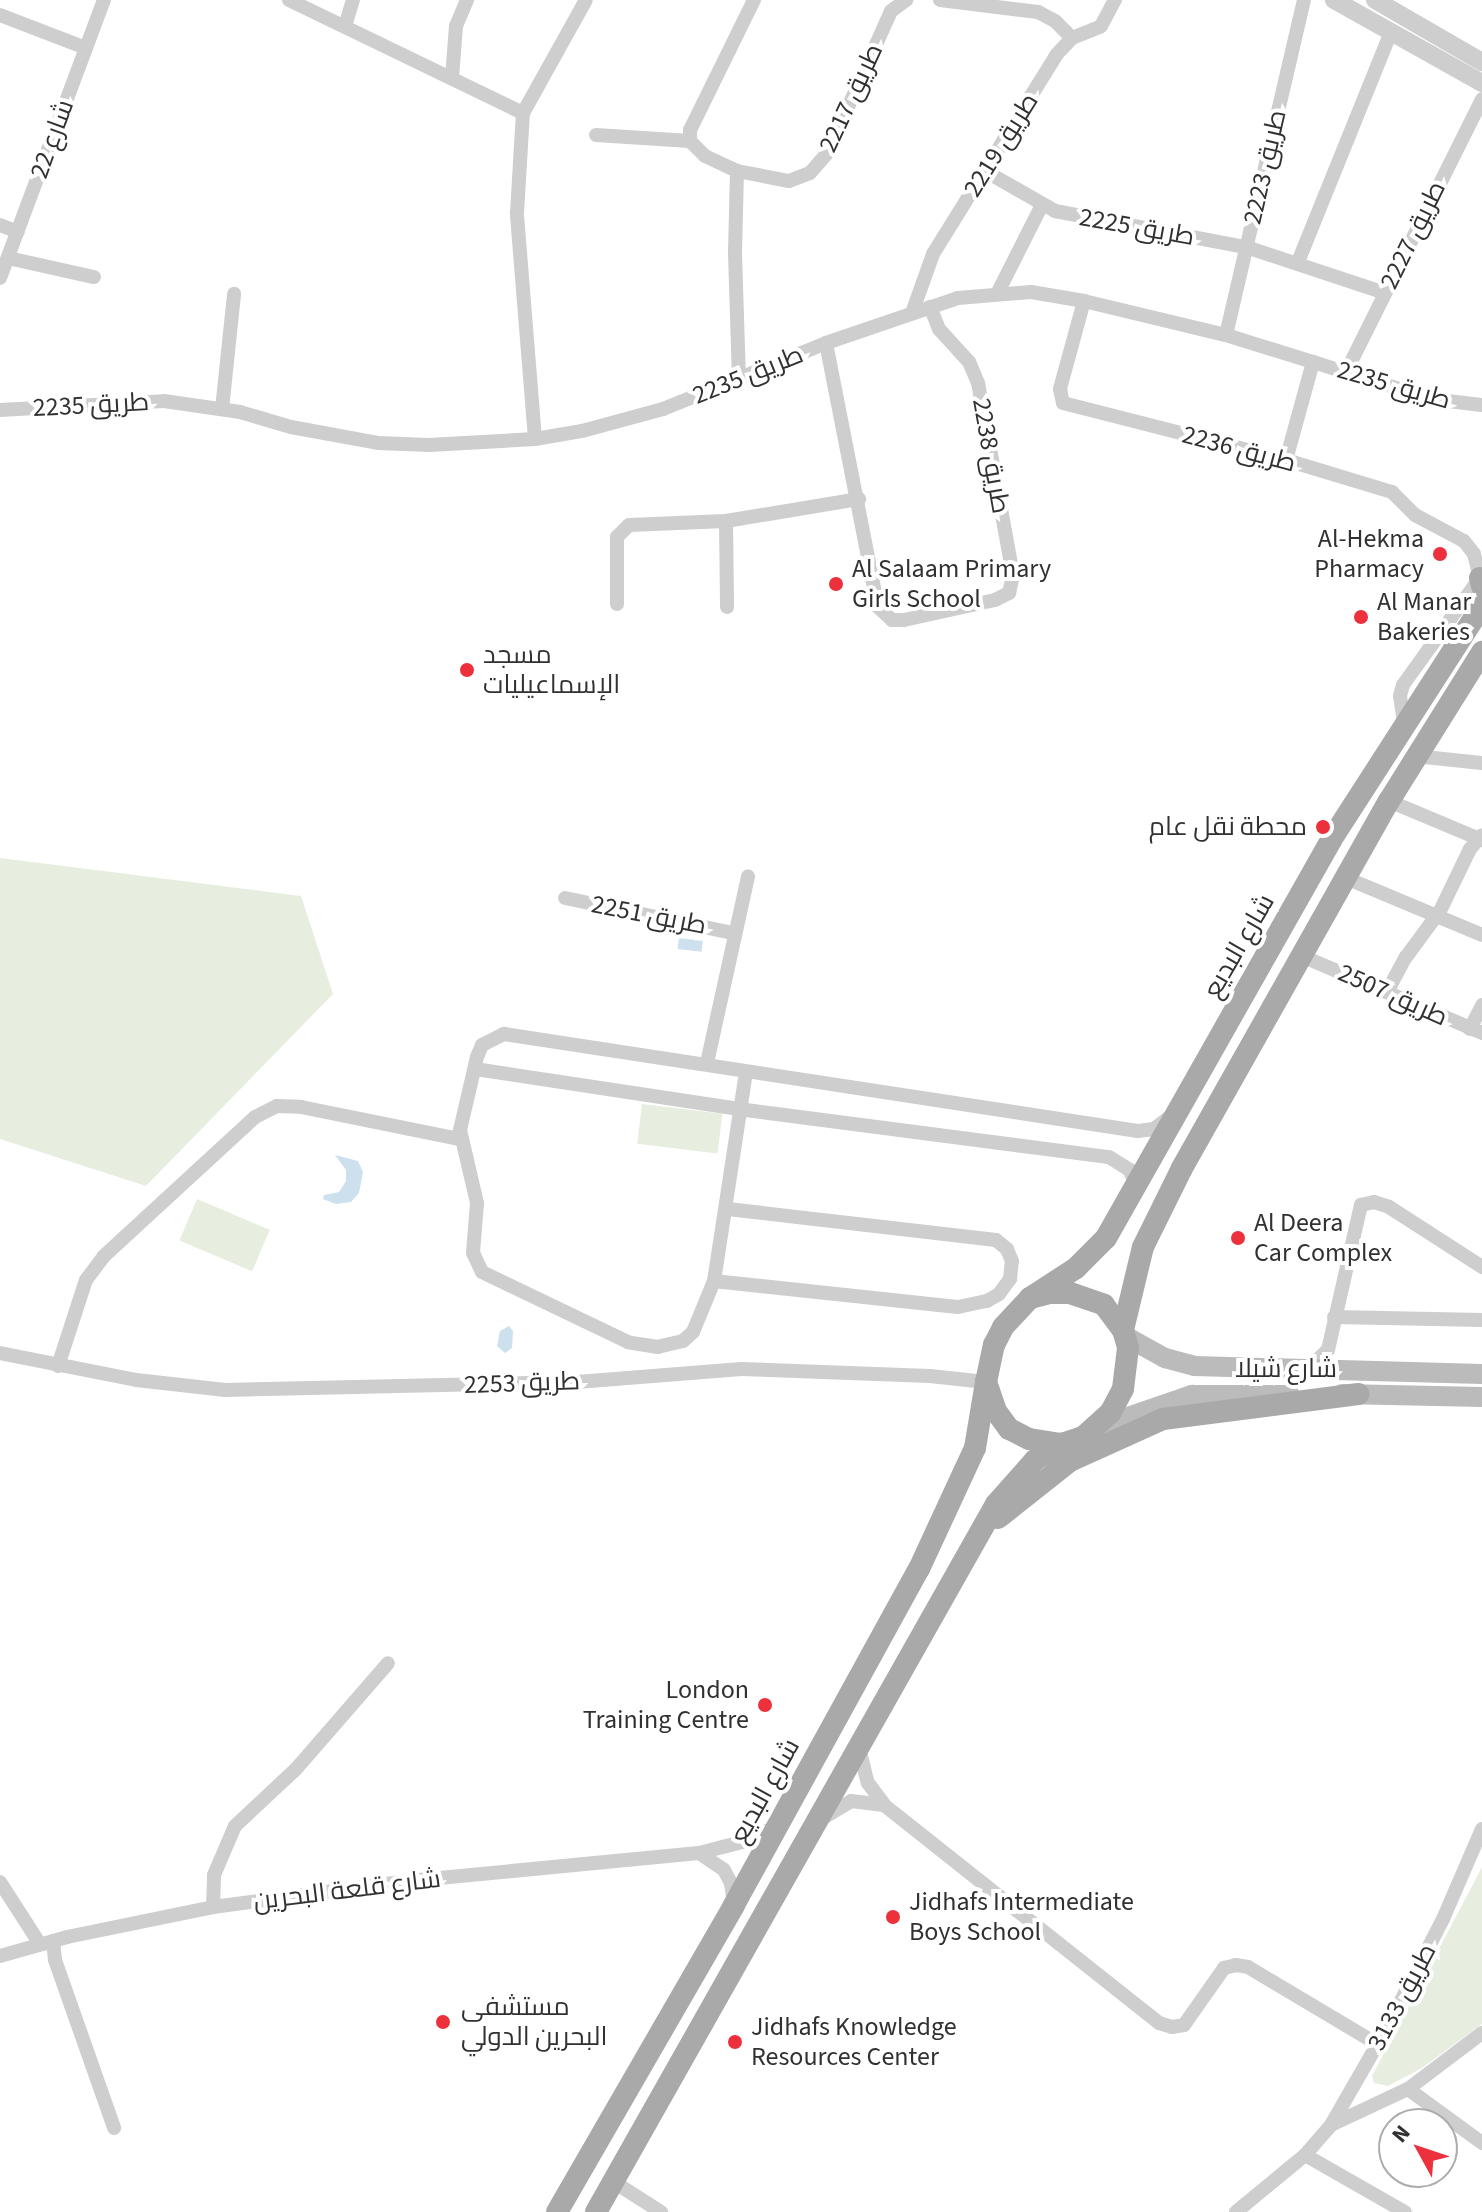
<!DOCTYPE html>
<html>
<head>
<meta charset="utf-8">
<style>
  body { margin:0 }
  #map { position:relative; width:1482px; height:2212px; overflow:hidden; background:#fff; font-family:"Source Sans 3",Cairo,sans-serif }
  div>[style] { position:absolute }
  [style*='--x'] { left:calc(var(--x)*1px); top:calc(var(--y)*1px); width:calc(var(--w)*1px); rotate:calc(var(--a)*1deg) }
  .green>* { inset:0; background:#e7eee0; transform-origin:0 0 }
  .water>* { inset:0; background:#cce0ee; transform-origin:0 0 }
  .minor>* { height:14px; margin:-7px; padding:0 7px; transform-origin:7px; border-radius:7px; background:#cecece }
  .tertiary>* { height:18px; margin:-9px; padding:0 9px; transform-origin:9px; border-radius:9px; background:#cecece }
  .secondary>* { height:20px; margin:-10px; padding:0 10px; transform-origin:10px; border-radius:10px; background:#bbb }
  .primary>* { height:22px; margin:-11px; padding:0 11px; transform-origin:11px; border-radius:11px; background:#a9a9a9 }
  .dots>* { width:22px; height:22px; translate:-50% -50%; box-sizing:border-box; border:4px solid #fff; border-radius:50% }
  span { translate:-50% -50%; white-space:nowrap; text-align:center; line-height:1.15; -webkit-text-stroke:8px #fff; paint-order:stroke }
  .street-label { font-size:26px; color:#313131 }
  .poi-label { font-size:26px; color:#313131 }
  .right { translate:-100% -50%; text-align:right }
  .left { translate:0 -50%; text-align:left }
  .north { position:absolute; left:1378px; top:2108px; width:80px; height:80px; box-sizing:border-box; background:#fff; border:2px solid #adadad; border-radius:50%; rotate:310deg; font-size:22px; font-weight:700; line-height:32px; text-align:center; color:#313131 }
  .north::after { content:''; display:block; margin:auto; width:28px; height:36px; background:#ec303c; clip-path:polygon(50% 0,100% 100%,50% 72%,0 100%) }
</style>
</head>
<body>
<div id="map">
  <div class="green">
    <i style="clip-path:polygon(0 858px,301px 896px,333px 994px,146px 1186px,0 1139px)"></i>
    <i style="left:642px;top:1104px;width:81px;height:40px;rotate:7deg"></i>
    <i style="left:197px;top:1199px;width:79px;height:45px;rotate:23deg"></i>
    <i style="clip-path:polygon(1482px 1867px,1482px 2024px,1422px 2068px,1388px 2086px,1374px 2083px,1372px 2076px)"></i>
  </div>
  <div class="water">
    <i style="left:679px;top:938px;width:24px;height:11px;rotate:7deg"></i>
    <i style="clip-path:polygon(335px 1155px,358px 1161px,363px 1172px,359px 1193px,351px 1202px,336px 1204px,323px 1199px,324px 1195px,339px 1192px,346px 1181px,346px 1170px)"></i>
    <i style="clip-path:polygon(509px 1326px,513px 1331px,512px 1348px,505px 1353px,497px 1346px,500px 1331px)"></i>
  </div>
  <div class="minor">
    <i style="--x:289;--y:0;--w:260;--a:25.8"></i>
    <i style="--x:754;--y:0;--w:145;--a:116.2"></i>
    <i style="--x:690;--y:130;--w:11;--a:90"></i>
    <i style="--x:690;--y:141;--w:21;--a:45"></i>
    <i style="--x:705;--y:156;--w:35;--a:25"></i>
    <i style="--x:737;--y:171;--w:53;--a:10.9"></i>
    <i style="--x:789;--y:181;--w:22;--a:-21"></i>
    <i style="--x:810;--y:173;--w:28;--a:-49"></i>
    <i style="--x:828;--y:152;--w:154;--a:-65.9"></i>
    <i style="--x:891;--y:11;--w:19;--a:-36"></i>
    <i style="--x:940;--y:0;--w:99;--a:7"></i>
    <i style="--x:1038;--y:12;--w:19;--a:28"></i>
    <i style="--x:1055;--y:21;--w:24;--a:45"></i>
    <i style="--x:0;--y:15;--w:92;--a:21"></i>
    <i style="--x:345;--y:26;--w:27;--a:-73"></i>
    <i style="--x:452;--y:78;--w:52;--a:-85.6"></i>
    <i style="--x:456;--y:26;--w:28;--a:-67"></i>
    <i style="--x:596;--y:135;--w:94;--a:3.7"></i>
    <i style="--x:737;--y:171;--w:82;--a:91.4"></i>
    <i style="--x:735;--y:253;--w:127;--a:88.2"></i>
    <i style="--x:985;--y:171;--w:81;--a:29.7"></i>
    <i style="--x:1055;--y:211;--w:194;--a:10.7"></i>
    <i style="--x:1246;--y:247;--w:146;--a:18.3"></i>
    <i style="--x:0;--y:225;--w:19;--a:21"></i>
    <i style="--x:8;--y:258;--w:88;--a:12.5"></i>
    <i style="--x:1298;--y:262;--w:248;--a:-68"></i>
    <i style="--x:0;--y:278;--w:297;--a:-69.5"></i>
    <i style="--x:998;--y:292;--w:97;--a:-63.2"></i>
    <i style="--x:1084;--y:301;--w:91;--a:105.3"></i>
    <i style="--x:1060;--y:389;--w:14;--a:78"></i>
    <i style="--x:1063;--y:403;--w:230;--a:14.3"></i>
    <i style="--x:1286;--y:460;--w:111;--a:16.8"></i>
    <i style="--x:1392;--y:492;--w:33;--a:45"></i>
    <i style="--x:1415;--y:515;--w:55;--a:28"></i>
    <i style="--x:1464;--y:541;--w:16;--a:52"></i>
    <i style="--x:1474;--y:554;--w:25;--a:76"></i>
    <i style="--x:912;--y:313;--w:63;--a:-70.4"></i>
    <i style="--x:933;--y:254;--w:235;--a:-58.2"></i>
    <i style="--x:1057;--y:54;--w:22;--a:-47"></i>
    <i style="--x:1072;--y:38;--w:31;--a:-22"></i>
    <i style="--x:1101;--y:26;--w:30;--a:-62"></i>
    <i style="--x:1226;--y:335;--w:344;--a:-76.9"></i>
    <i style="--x:826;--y:343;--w:269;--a:78.9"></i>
    <i style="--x:878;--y:607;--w:19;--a:43"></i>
    <i style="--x:892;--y:620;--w:12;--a:0"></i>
    <i style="--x:904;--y:620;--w:93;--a:-12.4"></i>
    <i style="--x:995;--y:600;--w:16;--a:-27"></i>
    <i style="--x:1009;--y:593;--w:18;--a:-77"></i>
    <i style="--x:1013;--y:575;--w:195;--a:-100.3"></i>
    <i style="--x:978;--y:383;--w:23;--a:-113"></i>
    <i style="--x:969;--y:362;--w:45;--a:-132.3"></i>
    <i style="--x:939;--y:329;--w:24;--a:-112"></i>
    <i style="--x:1346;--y:372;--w:305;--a:-63.5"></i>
    <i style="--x:222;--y:409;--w:116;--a:-84"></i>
    <i style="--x:0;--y:410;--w:164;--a:-3.1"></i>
    <i style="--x:164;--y:401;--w:77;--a:8.2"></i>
    <i style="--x:240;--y:412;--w:53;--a:16.4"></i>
    <i style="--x:291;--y:427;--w:88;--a:10.4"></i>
    <i style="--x:378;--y:443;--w:51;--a:2.2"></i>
    <i style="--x:429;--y:445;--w:106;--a:-3.2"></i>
    <i style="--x:535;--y:439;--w:48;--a:-9.7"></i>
    <i style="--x:582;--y:431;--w:84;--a:-15.2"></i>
    <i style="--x:663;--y:409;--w:176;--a:-22"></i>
    <i style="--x:826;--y:343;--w:139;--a:-18.8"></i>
    <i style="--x:958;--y:298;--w:73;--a:-4.7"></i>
    <i style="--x:1031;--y:292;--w:54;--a:9.6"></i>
    <i style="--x:1084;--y:301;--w:146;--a:13.5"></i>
    <i style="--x:1226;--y:335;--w:215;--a:17.3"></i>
    <i style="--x:1431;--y:399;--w:51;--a:6.7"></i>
    <i style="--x:535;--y:439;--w:227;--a:-94.6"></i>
    <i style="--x:517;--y:213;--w:100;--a:-86.6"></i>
    <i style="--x:523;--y:113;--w:129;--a:-60.9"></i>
    <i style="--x:1286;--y:460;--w:102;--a:-74.6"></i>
    <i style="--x:726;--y:521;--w:86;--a:89.3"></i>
    <i style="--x:617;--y:604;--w:67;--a:-90"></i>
    <i style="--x:617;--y:537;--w:17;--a:-45"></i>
    <i style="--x:629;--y:525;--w:97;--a:-2.4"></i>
    <i style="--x:726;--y:521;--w:135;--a:-9.4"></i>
    <i style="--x:1405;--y:728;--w:32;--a:-99"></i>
    <i style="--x:1400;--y:696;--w:11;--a:-75"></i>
    <i style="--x:1403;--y:685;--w:135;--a:-54.3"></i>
    <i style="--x:1415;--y:756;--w:67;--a:6"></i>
    <i style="--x:1389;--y:801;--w:101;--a:22.8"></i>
    <i style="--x:1346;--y:878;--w:147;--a:22.7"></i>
    <i style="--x:565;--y:898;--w:172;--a:11.8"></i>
    <i style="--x:1304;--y:957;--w:194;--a:23.1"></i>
    <i style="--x:1387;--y:992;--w:40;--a:-62"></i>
    <i style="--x:1406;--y:957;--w:57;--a:-53.5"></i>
    <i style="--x:1440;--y:911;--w:69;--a:-64.2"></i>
    <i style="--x:1470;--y:849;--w:18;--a:-49"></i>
    <i style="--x:1470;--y:1029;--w:27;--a:-63"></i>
    <i style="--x:707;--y:1063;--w:191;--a:-77.6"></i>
    <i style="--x:475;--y:1069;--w:274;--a:8.6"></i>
    <i style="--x:746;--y:1110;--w:366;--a:7.4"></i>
    <i style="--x:1109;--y:1157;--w:25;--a:32"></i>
    <i style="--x:1130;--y:1170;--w:18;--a:71"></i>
    <i style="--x:746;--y:1072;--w:211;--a:98.7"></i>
    <i style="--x:714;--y:1281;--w:55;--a:112.4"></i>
    <i style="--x:693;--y:1332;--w:13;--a:138"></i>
    <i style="--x:683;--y:1341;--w:26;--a:167"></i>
    <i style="--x:658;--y:1347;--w:30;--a:-171"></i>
    <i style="--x:628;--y:1342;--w:162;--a:-154.4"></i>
    <i style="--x:482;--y:1272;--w:21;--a:-115"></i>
    <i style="--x:473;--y:1253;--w:50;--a:-85.4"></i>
    <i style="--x:477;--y:1203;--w:75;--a:-103.1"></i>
    <i style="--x:460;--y:1130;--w:75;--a:-76.9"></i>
    <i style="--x:477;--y:1057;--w:13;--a:-67"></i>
    <i style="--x:482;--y:1045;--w:25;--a:-27"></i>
    <i style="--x:504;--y:1034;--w:641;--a:8.7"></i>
    <i style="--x:1138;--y:1131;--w:16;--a:-7"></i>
    <i style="--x:1154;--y:1129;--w:18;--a:-38"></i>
    <i style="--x:714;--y:1281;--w:245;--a:6.1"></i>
    <i style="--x:958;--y:1307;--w:30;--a:-12"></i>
    <i style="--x:987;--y:1301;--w:14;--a:-30"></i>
    <i style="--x:999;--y:1294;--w:19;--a:-54"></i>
    <i style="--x:1010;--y:1279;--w:18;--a:-84"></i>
    <i style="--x:1012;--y:1261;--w:13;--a:-113"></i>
    <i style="--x:1007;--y:1249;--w:14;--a:-141"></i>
    <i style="--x:996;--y:1240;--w:270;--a:-173.4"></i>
    <i style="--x:1334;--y:1317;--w:148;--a:1.2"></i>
    <i style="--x:0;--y:1353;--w:139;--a:11.2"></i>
    <i style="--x:136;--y:1380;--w:90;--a:6.4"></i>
    <i style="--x:225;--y:1390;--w:352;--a:-1.3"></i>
    <i style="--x:577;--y:1382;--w:165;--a:-4.5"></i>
    <i style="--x:741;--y:1369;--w:189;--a:2.1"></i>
    <i style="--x:930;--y:1376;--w:56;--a:6.1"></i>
    <i style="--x:58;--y:1366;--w:90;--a:-72"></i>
    <i style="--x:86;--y:1280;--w:30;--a:-53"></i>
    <i style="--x:104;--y:1256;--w:205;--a:-42.6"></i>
    <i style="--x:255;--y:1117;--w:25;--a:-27"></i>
    <i style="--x:277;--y:1106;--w:24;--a:2"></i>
    <i style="--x:301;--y:1107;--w:162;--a:11.4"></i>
    <i style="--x:1308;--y:1369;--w:28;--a:-44"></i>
    <i style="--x:1328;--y:1350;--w:149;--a:-77.2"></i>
    <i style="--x:1361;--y:1205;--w:13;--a:-13"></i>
    <i style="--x:1374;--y:1202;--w:16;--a:18"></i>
    <i style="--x:1389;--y:1207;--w:111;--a:32.8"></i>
    <i style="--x:859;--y:1748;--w:36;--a:76"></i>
    <i style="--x:868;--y:1783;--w:26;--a:53"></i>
    <i style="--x:823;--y:1818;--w:33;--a:-31"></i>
    <i style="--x:851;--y:1801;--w:33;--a:7"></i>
    <i style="--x:884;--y:1805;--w:351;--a:38.4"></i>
    <i style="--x:1159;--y:2023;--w:14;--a:17"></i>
    <i style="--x:1172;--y:2027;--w:12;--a:-9"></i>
    <i style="--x:1184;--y:2025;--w:70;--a:-54.9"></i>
    <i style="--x:1224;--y:1968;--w:12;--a:-14"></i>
    <i style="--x:1236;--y:1965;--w:12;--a:9"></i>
    <i style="--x:1248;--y:1967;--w:150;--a:30.8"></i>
    <i style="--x:699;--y:1853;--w:30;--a:34"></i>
    <i style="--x:724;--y:1870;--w:15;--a:62"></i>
    <i style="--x:731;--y:1883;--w:22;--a:82"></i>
    <i style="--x:0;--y:1882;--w:74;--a:57.2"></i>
    <i style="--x:213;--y:1907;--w:32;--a:-88"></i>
    <i style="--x:214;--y:1875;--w:53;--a:-66.8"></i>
    <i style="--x:235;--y:1826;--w:83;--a:-43.1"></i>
    <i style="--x:296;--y:1769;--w:140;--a:-49"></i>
    <i style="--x:53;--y:1941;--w:19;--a:84"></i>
    <i style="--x:55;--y:1960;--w:178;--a:70.6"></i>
    <i style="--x:0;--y:1956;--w:70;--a:-15.8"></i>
    <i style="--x:67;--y:1937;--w:149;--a:-11.6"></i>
    <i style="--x:213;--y:1907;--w:197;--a:-7.6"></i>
    <i style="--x:408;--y:1881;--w:292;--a:-5.5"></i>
    <i style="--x:699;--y:1853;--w:44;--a:-14.3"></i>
    <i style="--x:742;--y:1842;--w:37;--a:-24"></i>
    <i style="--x:1408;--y:2089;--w:92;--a:36.1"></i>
    <i style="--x:1331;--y:2125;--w:85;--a:-25.1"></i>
    <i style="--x:1408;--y:2089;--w:93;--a:-37.1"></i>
    <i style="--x:1305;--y:2155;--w:115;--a:29.7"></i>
    <i style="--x:614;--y:2182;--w:56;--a:32.6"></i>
    <i style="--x:1236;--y:2212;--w:89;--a:-39.6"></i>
    <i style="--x:1305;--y:2155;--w:40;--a:-49"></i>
    <i style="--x:1331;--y:2125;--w:114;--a:-60.1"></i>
    <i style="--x:1388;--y:2026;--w:120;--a:-62.8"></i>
    <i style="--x:1443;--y:1919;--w:98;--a:-66.6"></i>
  </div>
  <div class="tertiary">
    <i style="--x:1334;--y:0;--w:170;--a:29.3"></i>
    <i style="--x:1375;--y:0;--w:124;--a:30.1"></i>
  </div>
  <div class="secondary">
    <i style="--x:1125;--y:1336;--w:46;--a:28.8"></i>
    <i style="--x:1165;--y:1358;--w:30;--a:15"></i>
    <i style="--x:1194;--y:1366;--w:288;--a:1.6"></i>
    <i style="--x:1342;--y:1394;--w:140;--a:1.2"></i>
    <i style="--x:1096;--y:1428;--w:102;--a:-19"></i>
    <i style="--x:1192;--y:1395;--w:98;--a:0"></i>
  </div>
  <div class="primary">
    <i style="--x:1480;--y:578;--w:8;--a:76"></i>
    <i style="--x:1050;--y:1293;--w:20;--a:0"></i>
    <i style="--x:1070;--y:1293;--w:36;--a:19"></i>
    <i style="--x:1104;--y:1305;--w:31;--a:53"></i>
    <i style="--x:1123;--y:1330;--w:19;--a:74"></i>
    <i style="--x:1128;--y:1348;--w:41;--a:97"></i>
    <i style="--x:1123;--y:1389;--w:26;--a:118"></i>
    <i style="--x:1111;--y:1412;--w:38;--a:138"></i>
    <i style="--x:1083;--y:1437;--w:23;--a:162"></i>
    <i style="--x:1061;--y:1444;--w:32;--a:-171"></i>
    <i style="--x:1029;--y:1439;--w:22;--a:-153"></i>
    <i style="--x:1009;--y:1429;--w:22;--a:-126"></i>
    <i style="--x:996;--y:1411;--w:31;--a:-109"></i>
    <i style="--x:986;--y:1382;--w:38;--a:-78"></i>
    <i style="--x:994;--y:1345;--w:20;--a:-63"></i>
    <i style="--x:1003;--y:1327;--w:40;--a:-47"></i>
    <i style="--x:1030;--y:1298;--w:21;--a:-14"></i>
    <i style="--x:1030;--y:1298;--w:55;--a:-33.1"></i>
    <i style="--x:1076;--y:1268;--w:42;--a:-45"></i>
    <i style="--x:1106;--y:1238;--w:457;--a:-60.5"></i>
    <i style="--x:1331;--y:840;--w:278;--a:-57.2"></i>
    <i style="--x:1123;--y:1330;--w:85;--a:-76.5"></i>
    <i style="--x:1143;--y:1247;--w:88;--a:-63.7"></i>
    <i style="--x:1182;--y:1168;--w:421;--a:-60.6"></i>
    <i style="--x:1389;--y:801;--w:176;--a:-58"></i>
    <i style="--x:998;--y:1518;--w:92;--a:-38.4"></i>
    <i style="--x:1070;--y:1461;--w:102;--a:-24.3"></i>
    <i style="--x:1163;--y:1419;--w:197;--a:-7.3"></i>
    <i style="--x:557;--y:2212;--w:354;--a:-60"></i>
    <i style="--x:734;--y:1905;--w:384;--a:-61.2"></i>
    <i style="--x:919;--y:1569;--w:133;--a:-65.2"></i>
    <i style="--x:975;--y:1448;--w:67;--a:-80.5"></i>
    <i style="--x:596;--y:2212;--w:813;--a:-60.53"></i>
    <i style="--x:996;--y:1504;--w:59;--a:-48.4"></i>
    <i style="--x:1035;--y:1460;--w:31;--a:-32"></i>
  </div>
  <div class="dots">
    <i style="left:1440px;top:554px;background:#ec303c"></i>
    <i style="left:836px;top:584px;background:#ec303c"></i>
    <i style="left:1361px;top:617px;background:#ec303c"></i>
    <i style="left:467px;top:670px;background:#ec303c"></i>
    <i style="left:1323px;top:827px;background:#ec303c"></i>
    <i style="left:1238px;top:1238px;background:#ec303c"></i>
    <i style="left:765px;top:1705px;background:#ec303c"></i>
    <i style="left:893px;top:1917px;background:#ec303c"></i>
    <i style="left:443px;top:2022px;background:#ec303c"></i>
    <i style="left:735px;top:2042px;background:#ec303c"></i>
  </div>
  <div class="street-label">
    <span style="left:851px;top:98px;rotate:-65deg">طريق 2217</span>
    <span style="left:52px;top:139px;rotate:-70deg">شارع 22</span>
    <span style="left:1001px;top:145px;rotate:-58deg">طريق 2219</span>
    <span style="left:1265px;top:167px;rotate:-77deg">طريق 2223</span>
    <span style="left:1137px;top:227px;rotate:10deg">طريق 2225</span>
    <span style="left:1413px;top:235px;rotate:-64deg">طريق 2227</span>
    <span style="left:748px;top:375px;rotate:-22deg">طريق 2235</span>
    <span style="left:1394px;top:385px;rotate:16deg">طريق 2235</span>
    <span style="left:91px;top:405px;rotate:-3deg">طريق 2235</span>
    <span style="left:1239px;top:449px;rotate:15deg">طريق 2236</span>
    <span style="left:991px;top:456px;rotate:80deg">طريق 2238</span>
    <span style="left:649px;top:915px;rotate:11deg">طريق 2251</span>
    <span style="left:1239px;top:946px;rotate:-60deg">شارع البديع</span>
    <span style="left:1393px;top:995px;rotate:24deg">طريق 2507</span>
    <span style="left:1286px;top:1369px">شارع شيلا</span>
    <span style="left:522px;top:1383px;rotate:-2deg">طريق 2253</span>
    <span style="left:765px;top:1791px;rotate:-61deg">شارع البديع</span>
    <span style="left:347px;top:1890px;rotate:-7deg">شارع قلعة البحرين</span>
    <span style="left:1402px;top:1997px;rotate:-62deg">طريق 3133</span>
  </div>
  <div class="poi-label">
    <span class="right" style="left:1424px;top:554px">Al-Hekma<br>Pharmacy</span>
    <span class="left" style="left:852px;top:584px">Al Salaam Primary<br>Girls School</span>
    <span class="left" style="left:1377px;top:617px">Al Manar<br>Bakeries</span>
    <span class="left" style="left:483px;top:670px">مسجد<br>الإسماعيليات</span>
    <span class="right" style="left:1307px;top:827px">محطة نقل عام</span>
    <span class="left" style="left:1254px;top:1238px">Al Deera<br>Car Complex</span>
    <span class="right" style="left:749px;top:1705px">London<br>Training Centre</span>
    <span class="left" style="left:909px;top:1917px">Jidhafs Intermediate<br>Boys School</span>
    <span class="left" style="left:461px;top:2022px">مستشفى<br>البحرين الدولي</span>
    <span class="left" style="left:751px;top:2042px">Jidhafs Knowledge<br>Resources Center</span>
  </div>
  <div class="north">N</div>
</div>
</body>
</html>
